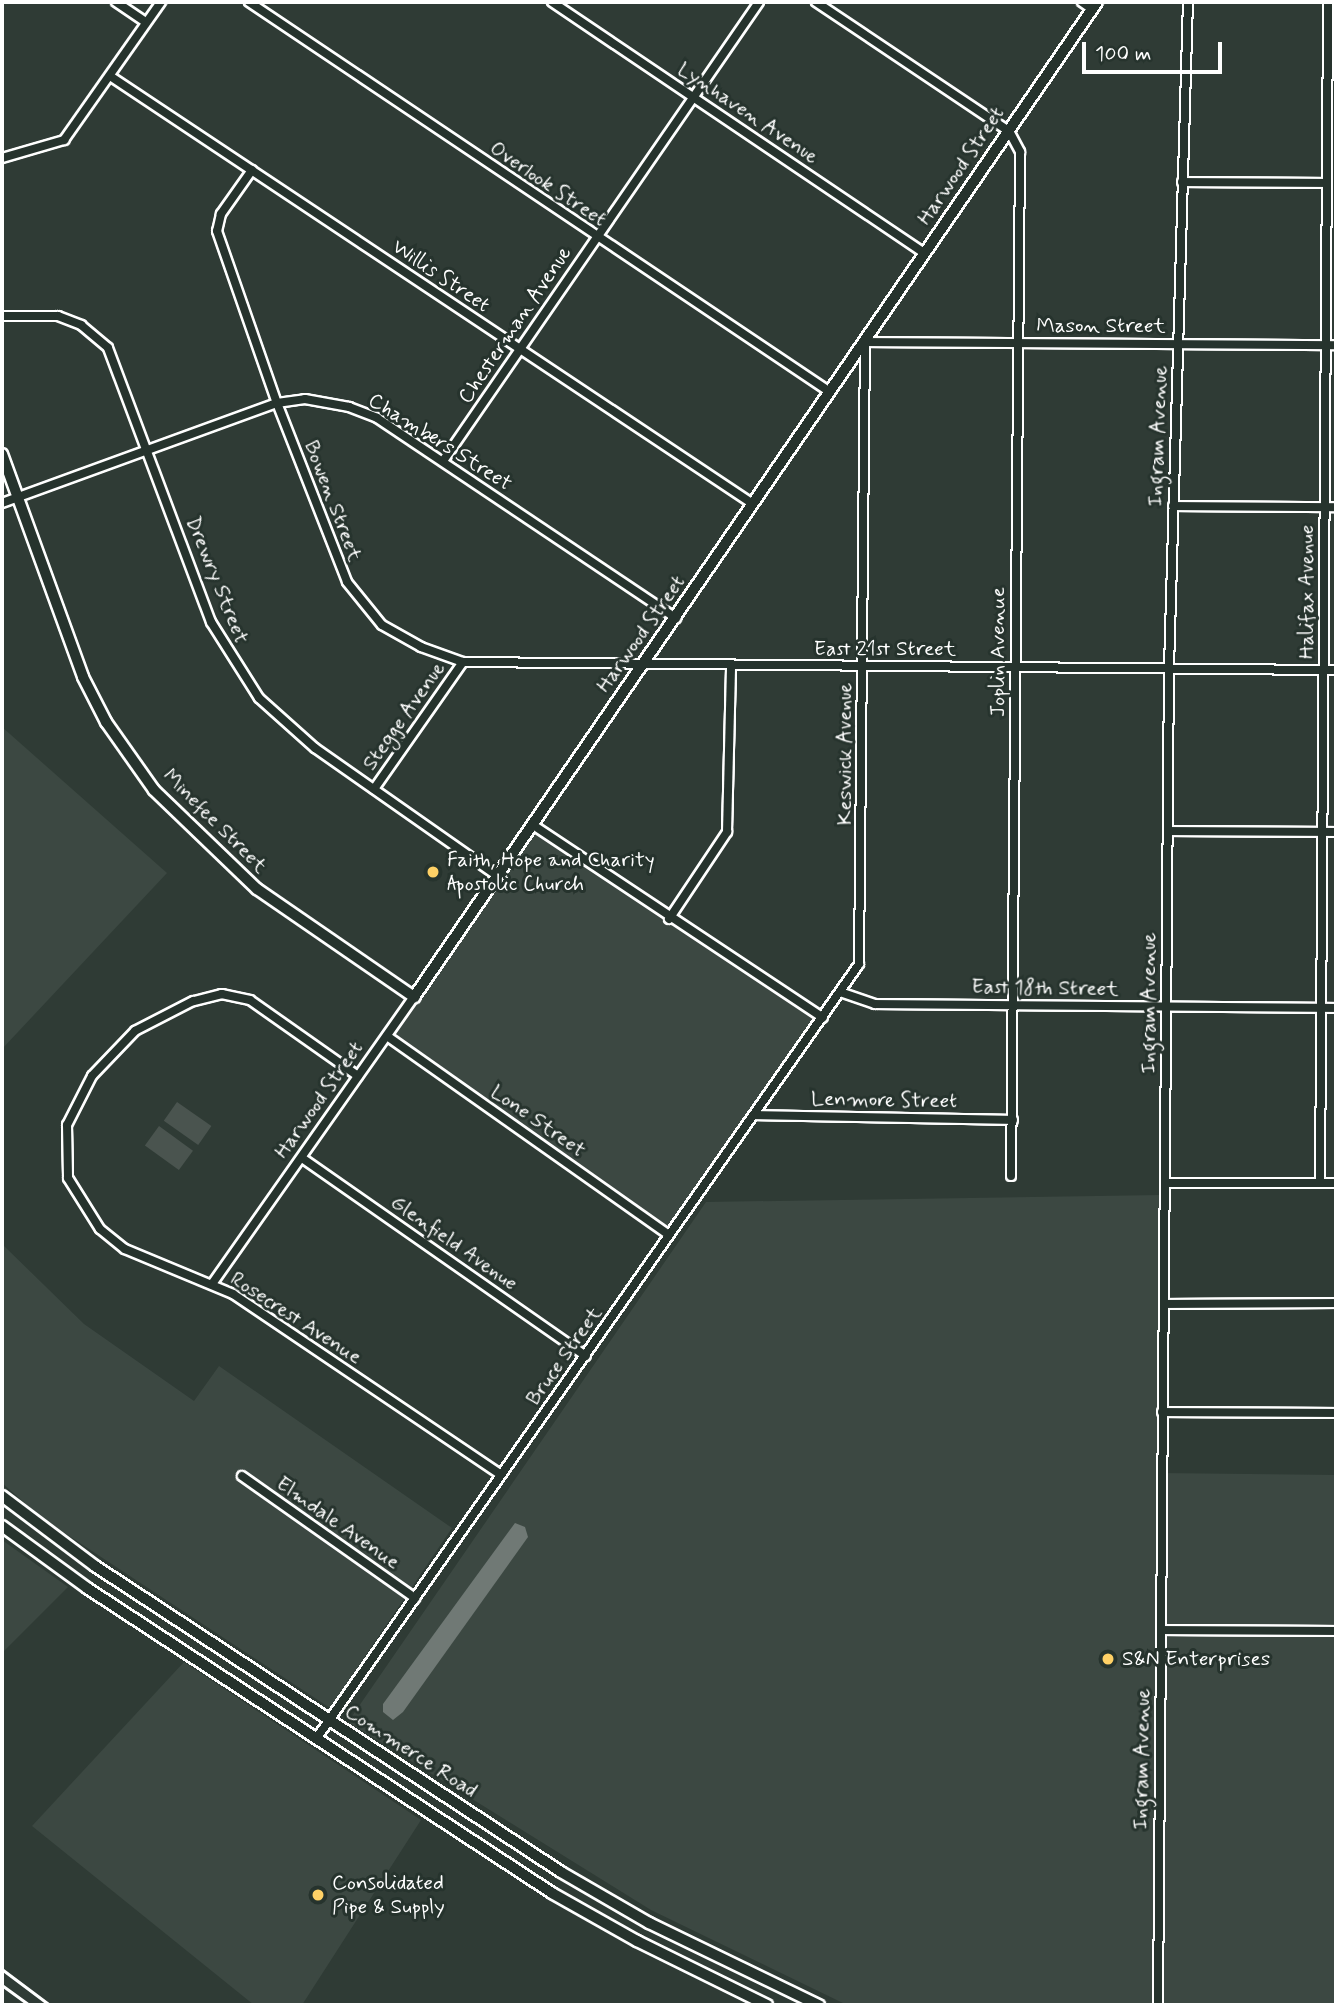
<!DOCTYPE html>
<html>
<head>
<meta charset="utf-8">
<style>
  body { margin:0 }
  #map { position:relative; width:1338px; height:2007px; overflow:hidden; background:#2f3b35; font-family:Mynerve,sans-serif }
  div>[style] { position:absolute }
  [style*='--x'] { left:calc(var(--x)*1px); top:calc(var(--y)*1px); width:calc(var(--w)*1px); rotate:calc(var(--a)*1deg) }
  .built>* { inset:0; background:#3c4842; transform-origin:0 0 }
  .green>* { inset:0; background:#4a544f; transform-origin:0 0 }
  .water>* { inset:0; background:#707975 }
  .roads { filter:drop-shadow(2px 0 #fff) drop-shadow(-2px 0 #fff) drop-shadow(0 2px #fff) drop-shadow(0 -2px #fff) }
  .street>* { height:8px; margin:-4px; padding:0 4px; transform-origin:4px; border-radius:4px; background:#26332d }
  .secondary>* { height:10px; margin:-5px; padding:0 5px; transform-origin:5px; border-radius:5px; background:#26332d }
  .rail>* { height:2.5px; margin:-1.25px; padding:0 1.25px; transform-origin:1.25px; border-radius:1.25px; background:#fff }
  .dots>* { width:19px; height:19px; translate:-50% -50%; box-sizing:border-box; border:4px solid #26332d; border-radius:50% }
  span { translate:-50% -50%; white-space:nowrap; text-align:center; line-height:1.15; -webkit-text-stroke:6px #26332d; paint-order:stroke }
  .street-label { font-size:21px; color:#fff }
  .poi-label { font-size:21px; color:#fff }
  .left { translate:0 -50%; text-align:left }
  .frame { position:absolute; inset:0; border:4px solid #fff; pointer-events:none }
  .scale { position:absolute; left:1082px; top:42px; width:140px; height:32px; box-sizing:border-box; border:4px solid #fff; border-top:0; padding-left:9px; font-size:21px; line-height:24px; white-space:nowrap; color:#fff; -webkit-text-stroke:5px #26332d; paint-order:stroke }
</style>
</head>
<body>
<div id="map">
  <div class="built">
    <i style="clip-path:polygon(2px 727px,167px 873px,2px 1049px)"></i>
    <i style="left:533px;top:825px;width:348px;height:257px;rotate:34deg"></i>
    <i style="clip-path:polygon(1161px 1195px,1163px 1360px,1158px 1473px,1336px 1475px,1336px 2005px,847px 2005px,651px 1910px,348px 1722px,706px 1202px)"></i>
    <i style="clip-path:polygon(2px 1244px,84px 1324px,194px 1401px,219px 1366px,452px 1528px,330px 1708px,42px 1518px,2px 1483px)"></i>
    <i style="clip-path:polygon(2px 1540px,68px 1587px,2px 1653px)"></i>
    <i style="clip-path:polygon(184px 1662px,421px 1820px,302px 2005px,254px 2005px,32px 1826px)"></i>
  </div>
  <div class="green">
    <i style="left:177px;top:1102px;width:42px;height:23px;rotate:35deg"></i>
    <i style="left:159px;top:1126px;width:42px;height:24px;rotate:36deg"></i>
  </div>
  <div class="water">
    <i style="clip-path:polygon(515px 1523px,525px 1527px,528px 1537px,403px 1712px,393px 1720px,383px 1712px,383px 1704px)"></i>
  </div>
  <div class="roads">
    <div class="street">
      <i style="--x:116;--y:2;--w:36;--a:34"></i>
      <i style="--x:249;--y:2;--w:700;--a:33.87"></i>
      <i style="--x:552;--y:2;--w:450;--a:34"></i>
      <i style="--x:816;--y:2;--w:232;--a:33.8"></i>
      <i style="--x:1009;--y:131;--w:24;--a:62"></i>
      <i style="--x:1020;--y:152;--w:1024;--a:90.5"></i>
      <i style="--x:1082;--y:2;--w:12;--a:35"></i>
      <i style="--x:110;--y:76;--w:772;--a:33.65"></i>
      <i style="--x:2;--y:158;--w:65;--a:-16.2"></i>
      <i style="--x:64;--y:140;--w:169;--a:-54.9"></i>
      <i style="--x:252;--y:170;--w:54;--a:125.2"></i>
      <i style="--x:221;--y:214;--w:17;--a:103"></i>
      <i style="--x:217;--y:231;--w:182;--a:70.8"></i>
      <i style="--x:277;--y:403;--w:192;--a:68.6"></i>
      <i style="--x:347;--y:582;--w:55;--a:50.9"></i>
      <i style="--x:382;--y:625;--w:45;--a:29.4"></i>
      <i style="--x:421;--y:647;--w:45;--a:19.7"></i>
      <i style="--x:463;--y:662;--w:873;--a:0.53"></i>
      <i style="--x:1182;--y:182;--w:145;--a:0.4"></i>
      <i style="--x:2;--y:316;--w:56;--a:0"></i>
      <i style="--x:58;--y:316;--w:25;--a:21"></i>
      <i style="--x:81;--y:325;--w:35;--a:40"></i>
      <i style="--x:108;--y:348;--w:293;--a:69.4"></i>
      <i style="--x:211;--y:622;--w:90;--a:57.7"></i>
      <i style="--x:259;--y:698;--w:75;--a:41.8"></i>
      <i style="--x:315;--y:748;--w:223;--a:35"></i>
      <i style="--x:443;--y:461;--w:557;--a:-55.45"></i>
      <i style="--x:2;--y:503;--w:293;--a:-20"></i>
      <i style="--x:277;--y:403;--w:28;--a:-8"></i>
      <i style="--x:305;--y:399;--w:45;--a:10.3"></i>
      <i style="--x:349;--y:407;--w:30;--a:21"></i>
      <i style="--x:377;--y:418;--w:360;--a:33.8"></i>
      <i style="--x:1173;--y:506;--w:163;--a:0.4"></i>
      <i style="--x:374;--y:789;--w:155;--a:-55"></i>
      <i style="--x:533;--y:825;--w:348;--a:33.6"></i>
      <i style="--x:1168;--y:831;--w:168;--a:0.3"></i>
      <i style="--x:669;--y:919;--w:105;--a:-56.3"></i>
      <i style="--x:727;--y:832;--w:167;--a:-88.6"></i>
      <i style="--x:840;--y:992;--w:37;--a:19"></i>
      <i style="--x:875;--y:1004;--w:461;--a:0.5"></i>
      <i style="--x:387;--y:1036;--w:345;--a:35.2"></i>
      <i style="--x:358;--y:1076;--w:132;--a:-144.9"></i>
      <i style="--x:250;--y:1000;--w:29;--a:-168"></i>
      <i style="--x:222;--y:994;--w:30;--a:166"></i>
      <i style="--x:193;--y:1001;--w:65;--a:152.7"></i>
      <i style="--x:135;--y:1031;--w:62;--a:133.7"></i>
      <i style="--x:92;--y:1076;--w:55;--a:117"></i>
      <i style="--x:67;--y:1125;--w:53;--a:88.9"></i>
      <i style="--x:68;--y:1178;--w:60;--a:57.9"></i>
      <i style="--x:100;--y:1229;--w:32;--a:39"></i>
      <i style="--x:125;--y:1249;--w:117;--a:22.6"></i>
      <i style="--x:233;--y:1294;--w:323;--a:34"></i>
      <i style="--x:754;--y:1115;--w:259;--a:1.1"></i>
      <i style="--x:302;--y:1158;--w:346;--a:34.9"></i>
      <i style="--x:1166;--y:1183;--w:170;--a:0"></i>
      <i style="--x:1320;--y:1183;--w:1181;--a:-89.61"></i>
      <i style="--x:212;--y:1284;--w:351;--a:-54.9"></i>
      <i style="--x:1165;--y:1304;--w:171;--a:-0.3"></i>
      <i style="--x:1162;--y:1412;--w:174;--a:0.3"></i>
      <i style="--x:242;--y:1476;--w:212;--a:35.2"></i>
      <i style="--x:1161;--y:1630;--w:175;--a:0.3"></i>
      <i style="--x:316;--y:1739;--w:946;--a:-54.98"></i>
      <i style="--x:859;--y:964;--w:622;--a:-89.45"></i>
      <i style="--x:865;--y:342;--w:471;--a:0.4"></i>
      <i style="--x:1158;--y:2005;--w:1337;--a:-89.53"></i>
      <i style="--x:1169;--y:668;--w:666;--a:-88.37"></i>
    </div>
    <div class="secondary">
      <i style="--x:2;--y:454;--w:237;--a:70"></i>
      <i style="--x:83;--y:677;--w:51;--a:62.9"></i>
      <i style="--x:106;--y:722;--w:83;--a:54.8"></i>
      <i style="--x:154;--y:790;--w:143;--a:43.9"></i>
      <i style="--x:257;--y:889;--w:191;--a:34.5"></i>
      <i style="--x:414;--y:997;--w:1207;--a:-55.53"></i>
      <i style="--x:2;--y:1496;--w:116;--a:37"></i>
      <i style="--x:95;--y:1566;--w:557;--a:33.29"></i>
      <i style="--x:561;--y:1872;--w:102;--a:30.1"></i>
      <i style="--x:649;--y:1923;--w:189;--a:25.8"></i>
      <i style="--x:2;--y:1526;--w:105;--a:36.1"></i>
      <i style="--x:87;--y:1588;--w:556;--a:33.26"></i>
      <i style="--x:552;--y:1893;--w:98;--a:29.5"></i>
      <i style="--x:637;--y:1941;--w:145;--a:26.2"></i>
    </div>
  </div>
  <div class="rail">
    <i style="--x:2;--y:1969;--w:60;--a:36.9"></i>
    <i style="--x:2;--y:1985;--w:34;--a:36"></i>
  </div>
  <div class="dots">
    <i style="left:433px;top:872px;background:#ffd166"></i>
    <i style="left:1108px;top:1659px;background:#ffd166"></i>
    <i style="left:318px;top:1895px;background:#ffd166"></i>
  </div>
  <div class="street-label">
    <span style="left:748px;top:113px;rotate:34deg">Lynhaven Avenue</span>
    <span style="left:961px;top:166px;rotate:-56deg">Harwood Street</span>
    <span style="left:548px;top:184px;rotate:34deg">Overlook Street</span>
    <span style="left:441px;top:276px;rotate:34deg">Willis Street</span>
    <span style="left:515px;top:325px;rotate:-56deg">Chesterman Avenue</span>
    <span style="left:1101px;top:326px">Mason Street</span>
    <span style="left:1158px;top:436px;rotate:-88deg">Ingram Avenue</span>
    <span style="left:440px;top:442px;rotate:32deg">Chambers Street</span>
    <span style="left:333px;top:501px;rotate:69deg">Bowen Street</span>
    <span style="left:217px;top:580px;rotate:68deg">Drewry Street</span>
    <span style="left:1307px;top:592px;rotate:-90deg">Halifax Avenue</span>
    <span style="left:641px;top:634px;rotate:-55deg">Harwood Street</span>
    <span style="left:885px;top:649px">East 21st Street</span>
    <span style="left:998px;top:652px;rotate:-90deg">Joplin Avenue</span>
    <span style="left:404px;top:716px;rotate:-55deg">Stegge Avenue</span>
    <span style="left:845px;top:754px;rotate:-90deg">Keswick Avenue</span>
    <span style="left:215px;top:821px;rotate:45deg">Minefee Street</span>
    <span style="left:1045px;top:988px;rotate:1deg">East 18th Street</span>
    <span style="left:1149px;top:1003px;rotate:-90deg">Ingram Avenue</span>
    <span style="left:319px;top:1100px;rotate:-55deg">Harwood Street</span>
    <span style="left:884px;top:1100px;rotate:1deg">Lenmore Street</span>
    <span style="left:538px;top:1121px;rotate:35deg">Lone Street</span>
    <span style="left:454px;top:1243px;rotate:35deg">Glenfield Avenue</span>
    <span style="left:296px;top:1318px;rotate:33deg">Rosecrest Avenue</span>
    <span style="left:564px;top:1356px;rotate:-55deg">Bruce Street</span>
    <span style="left:338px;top:1523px;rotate:35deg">Elmdale Avenue</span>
    <span style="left:411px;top:1751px;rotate:33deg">Commerce Road</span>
    <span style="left:1142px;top:1759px;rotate:-89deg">Ingram Avenue</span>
  </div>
  <div class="poi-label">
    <span class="left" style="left:447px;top:872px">Faith, Hope and Charity<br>Apostolic Church</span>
    <span class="left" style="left:1122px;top:1659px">S&amp;N Enterprises</span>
    <span class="left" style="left:332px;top:1895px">Consolidated<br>Pipe &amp; Supply</span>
  </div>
  <div class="frame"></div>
  <div class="scale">100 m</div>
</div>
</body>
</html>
